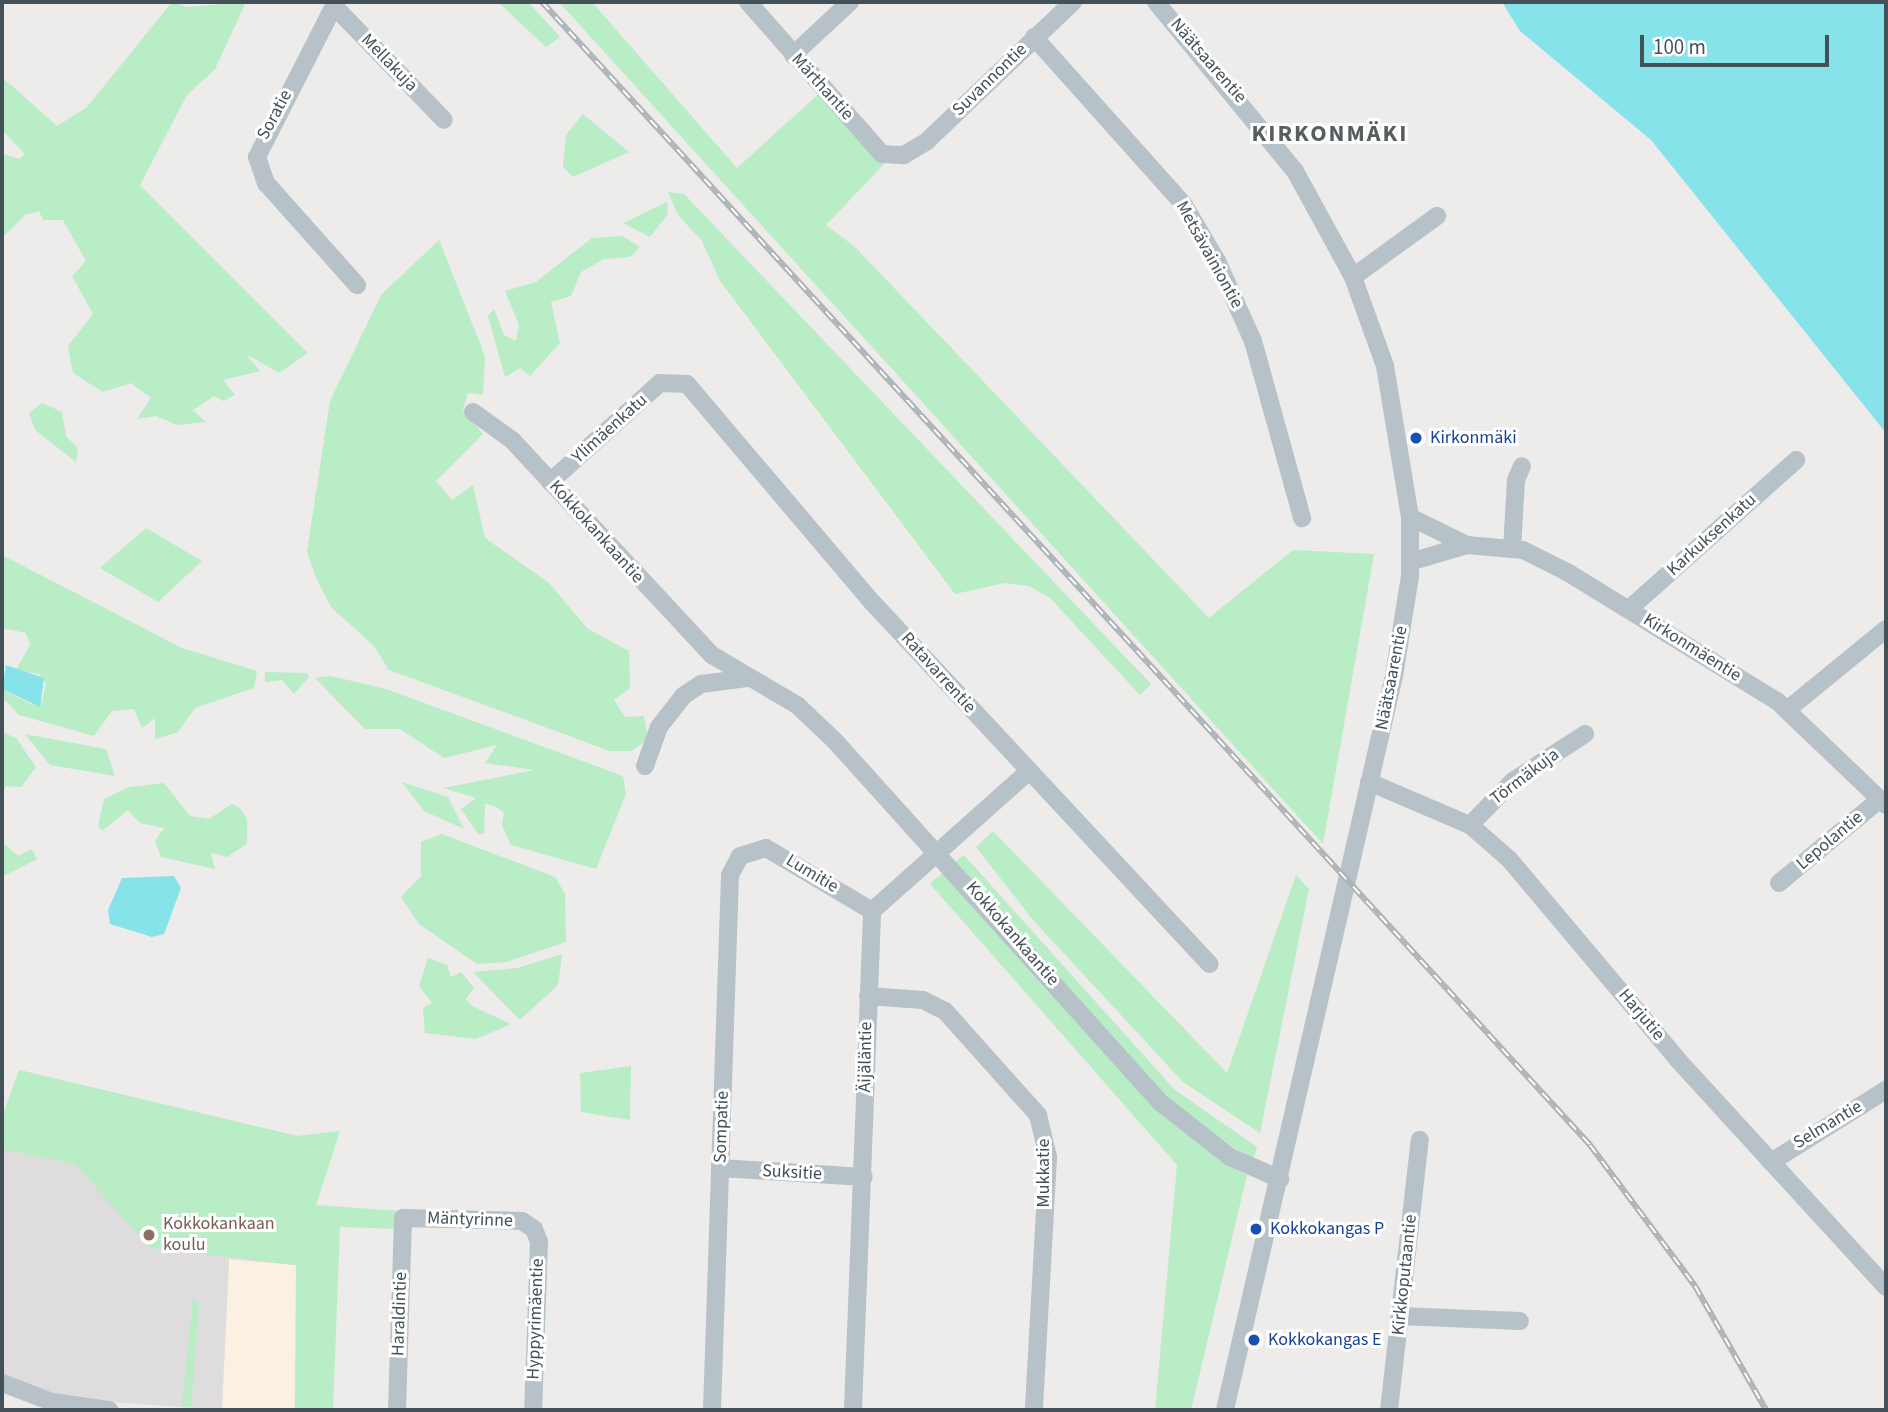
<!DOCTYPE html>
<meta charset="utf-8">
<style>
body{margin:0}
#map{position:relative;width:1888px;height:1412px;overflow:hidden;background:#eeebeb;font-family:"Source Sans 3",sans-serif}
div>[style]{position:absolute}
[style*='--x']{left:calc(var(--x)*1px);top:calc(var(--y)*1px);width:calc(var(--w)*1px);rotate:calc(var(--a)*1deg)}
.commercial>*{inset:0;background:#fbf0e2}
.education>*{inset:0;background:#dfdcdd}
.green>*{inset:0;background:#b8edc5}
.water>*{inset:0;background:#86e3e9}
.minor>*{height:18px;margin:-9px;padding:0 9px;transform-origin:9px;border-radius:9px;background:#b6c2c8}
.rail>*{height:6px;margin-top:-3px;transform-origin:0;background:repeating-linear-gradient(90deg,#fff 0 10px,#adb2b6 0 20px);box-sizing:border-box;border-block:2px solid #adb2b6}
.dots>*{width:19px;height:19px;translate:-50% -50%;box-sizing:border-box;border:4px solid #fff;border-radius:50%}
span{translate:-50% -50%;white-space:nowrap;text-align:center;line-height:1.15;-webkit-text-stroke:6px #fff;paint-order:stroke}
.street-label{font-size:18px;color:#445158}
.transit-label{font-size:18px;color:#164399}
.left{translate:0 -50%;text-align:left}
.education-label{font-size:18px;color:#785e54}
.district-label{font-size:24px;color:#585d60;font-weight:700;letter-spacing:2px}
.frame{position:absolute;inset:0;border:4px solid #445158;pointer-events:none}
.scale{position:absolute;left:1640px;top:35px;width:189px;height:32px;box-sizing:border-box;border:4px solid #445158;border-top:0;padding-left:9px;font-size:21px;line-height:24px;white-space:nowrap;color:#445158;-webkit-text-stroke:5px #fff;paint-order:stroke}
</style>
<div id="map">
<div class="commercial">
<div style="clip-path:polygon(229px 1259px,296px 1265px,294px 1410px,222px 1410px)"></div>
</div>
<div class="education">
<div style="clip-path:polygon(19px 1070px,297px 1136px,296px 1265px,229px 1259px,222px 1410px,53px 1398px,2px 1378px,2px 1118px)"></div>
</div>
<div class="green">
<div style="clip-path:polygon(172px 2px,188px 7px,246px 2px,215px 69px,187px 95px,140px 185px,308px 353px,279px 373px,246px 354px,260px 371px,223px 380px,235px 395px,223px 401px,214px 396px,193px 410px,206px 422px,177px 425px,156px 416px,137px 419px,151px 398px,131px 383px,103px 392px,73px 373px,68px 346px,93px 314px,72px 276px,86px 261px,63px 220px,43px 220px,39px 211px,25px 215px,2px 238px,2px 154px,20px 159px,25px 154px,2px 130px,2px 77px,57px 126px,87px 107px)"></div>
<div style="clip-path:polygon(498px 2px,528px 2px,560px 37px,546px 47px)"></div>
<div style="clip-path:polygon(559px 2px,592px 2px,737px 168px,822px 91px,885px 163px,826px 225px,855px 247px,1209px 618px,1293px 550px,1374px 554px,1323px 844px)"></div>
<div style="clip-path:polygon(583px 114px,629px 152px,573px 177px,563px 167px,566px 135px)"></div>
<div style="clip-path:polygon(668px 192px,684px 194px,1151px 684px,1140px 695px,1050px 598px,1029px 586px,1005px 583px,955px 594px,720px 281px,702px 241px,678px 215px)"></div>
<div style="clip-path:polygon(667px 202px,668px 214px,650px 237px,623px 223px)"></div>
<div style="clip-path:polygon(622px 236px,640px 247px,630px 257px,604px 259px,581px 272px,571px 296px,551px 302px,560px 343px,530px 376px,520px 368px,505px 377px,488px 316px,494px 309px,504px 335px,516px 341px,519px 325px,505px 291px,536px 282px,592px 238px)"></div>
<div style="clip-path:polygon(439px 240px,485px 356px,483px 395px,468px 393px,463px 410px,483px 434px,436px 481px,452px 500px,473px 485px,485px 538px,549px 583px,588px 629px,629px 651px,630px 688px,614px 700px,625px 717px,644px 716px,648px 740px,631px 751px,610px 751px,389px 670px,374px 646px,331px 607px,316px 578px,307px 551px,330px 401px,381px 295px)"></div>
<div style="clip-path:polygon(42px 403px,62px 412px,66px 436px,78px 448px,76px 462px,35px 430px,29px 413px)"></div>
<div style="clip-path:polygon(146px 528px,202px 561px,158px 602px,100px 568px)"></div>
<div style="clip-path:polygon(2px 555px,182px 648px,257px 671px,254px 688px,195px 708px,178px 732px,155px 739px,155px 718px,142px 728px,134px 709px,112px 711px,94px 736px,19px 715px,2px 697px,3px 690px,33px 705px,42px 701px,46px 683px,39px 674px,16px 670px,30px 645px,26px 633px,2px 628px)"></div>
<div style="clip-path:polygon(265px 672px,307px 673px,309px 677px,294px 694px,282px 680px,265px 682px)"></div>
<div style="clip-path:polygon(331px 676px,386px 689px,623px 776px,626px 794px,596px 869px,511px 845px,502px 825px,504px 812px,492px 805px,485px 804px,484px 834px,478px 834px,461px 809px,476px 798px,443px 788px,535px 770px,485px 763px,497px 745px,444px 758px,400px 729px,365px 729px,315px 678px)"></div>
<div style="clip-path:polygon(2px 732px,16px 738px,36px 767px,21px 787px,6px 786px,2px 793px)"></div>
<div style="clip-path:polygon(25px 734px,106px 749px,115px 776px,50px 765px)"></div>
<div style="clip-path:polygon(402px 782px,448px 797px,464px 829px,424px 811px)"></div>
<div style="clip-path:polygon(164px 783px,190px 816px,209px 819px,232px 804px,240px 808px,247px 819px,247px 844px,227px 857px,211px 853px,215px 869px,161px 857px,155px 841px,164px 828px,140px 823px,128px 810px,102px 831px,98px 826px,104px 799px,129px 787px)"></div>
<div style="clip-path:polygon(993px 831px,1227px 1073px,1296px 875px,1309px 889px,1260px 1133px,1183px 1082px,1033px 920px,976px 847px)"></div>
<div style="clip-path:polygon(442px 834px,555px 877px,565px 894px,566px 942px,506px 962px,477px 964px,419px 924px,401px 897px,421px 876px,421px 842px)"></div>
<div style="clip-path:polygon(2px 842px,18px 856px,32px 849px,37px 859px,2px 877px)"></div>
<div style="clip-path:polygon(964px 855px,1175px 1090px,1257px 1147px,1253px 1161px,1165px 1098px,954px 863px)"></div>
<div style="clip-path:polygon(945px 871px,1227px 1165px,1247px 1175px,1191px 1410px,1155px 1410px,1177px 1165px,930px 884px)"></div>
<div style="clip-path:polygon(562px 954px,558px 985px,520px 1020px,473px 972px,517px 968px)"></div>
<div style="clip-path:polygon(428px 958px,447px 965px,451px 977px,461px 972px,474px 988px,466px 999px,472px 1006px,511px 1024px,476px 1039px,425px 1033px,423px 1008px,432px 1003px,419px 986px)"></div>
<div style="clip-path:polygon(631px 1066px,630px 1120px,581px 1112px,580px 1073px)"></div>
<div style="clip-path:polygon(19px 1070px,297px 1136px,340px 1131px,316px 1205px,400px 1211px,400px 1229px,340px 1227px,333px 1410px,295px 1410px,296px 1265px,150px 1248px,75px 1164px,2px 1149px,2px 1118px)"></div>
<div style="clip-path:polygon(193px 1297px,199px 1304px,191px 1407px,182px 1406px)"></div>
</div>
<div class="water">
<div style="clip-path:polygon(1502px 2px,1886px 2px,1886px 433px,1651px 140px,1520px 31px)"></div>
<div style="clip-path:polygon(6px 665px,44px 678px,40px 707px,2px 689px)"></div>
<div style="clip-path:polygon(174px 876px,181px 888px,164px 934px,152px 937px,110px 924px,108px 910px,122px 878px)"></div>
</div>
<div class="minor">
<div style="--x:336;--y:2;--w:174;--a:117"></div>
<div style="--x:257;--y:157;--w:28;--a:71"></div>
<div style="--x:266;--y:183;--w:137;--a:48.3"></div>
<div style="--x:748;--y:2;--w:203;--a:48.6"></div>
<div style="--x:882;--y:154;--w:22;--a:3"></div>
<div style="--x:904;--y:155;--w:27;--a:-31"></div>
<div style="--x:927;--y:141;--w:202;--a:-43.6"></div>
<div style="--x:1156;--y:2;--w:219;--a:50.6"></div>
<div style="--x:1295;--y:171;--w:121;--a:61.3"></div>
<div style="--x:1353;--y:277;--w:95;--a:70.2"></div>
<div style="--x:1385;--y:366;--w:153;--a:80.6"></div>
<div style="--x:1410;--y:517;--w:59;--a:90"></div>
<div style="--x:1410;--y:576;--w:101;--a:99.1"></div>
<div style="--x:1394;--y:676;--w:753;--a:102.97"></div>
<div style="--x:334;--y:6;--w:158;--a:46"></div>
<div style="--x:1034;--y:37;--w:225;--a:48.2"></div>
<div style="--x:1184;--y:205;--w:65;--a:59.5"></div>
<div style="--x:1217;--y:261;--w:88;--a:65.8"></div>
<div style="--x:1253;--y:341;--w:184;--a:74.5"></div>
<div style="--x:793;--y:55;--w:78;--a:-42.9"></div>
<div style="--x:1353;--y:277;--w:104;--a:-36"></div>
<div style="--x:473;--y:412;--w:48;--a:35.7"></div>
<div style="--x:512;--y:440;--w:294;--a:47.1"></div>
<div style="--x:712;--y:655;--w:99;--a:30.5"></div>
<div style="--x:797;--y:705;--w:52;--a:43.5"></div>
<div style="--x:835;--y:741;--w:487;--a:48"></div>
<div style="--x:1161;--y:1103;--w:88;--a:38"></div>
<div style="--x:1230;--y:1157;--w:55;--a:23.7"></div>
<div style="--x:550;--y:482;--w:148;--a:-42"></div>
<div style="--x:660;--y:383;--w:27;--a:2"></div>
<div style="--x:687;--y:384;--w:286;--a:49.7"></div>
<div style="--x:872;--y:602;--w:495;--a:47"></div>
<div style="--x:1410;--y:517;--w:64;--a:26.2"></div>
<div style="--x:1512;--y:549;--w:69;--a:-86.7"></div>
<div style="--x:1516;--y:480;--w:15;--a:-67"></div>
<div style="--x:1410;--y:562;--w:59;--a:-16.6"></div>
<div style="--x:1467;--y:545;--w:56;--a:5.1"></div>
<div style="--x:1523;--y:550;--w:49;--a:26.6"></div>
<div style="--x:1567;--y:572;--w:246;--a:31.6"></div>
<div style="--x:1777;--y:701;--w:151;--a:43.7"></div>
<div style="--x:1629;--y:609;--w:224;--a:-41.7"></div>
<div style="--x:1787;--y:710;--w:128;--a:-39.3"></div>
<div style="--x:645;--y:766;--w:41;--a:-70.3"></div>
<div style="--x:659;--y:727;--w:39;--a:-52"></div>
<div style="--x:683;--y:696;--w:22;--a:-34"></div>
<div style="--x:701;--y:684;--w:46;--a:-7.4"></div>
<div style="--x:1369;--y:782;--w:110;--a:23.1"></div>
<div style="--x:1470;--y:825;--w:52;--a:41.1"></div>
<div style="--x:1509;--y:859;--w:263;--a:49.9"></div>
<div style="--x:1678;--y:1060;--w:308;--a:47.5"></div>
<div style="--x:1470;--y:825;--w:62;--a:-45.7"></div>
<div style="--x:1513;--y:781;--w:86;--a:-33.1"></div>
<div style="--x:1779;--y:883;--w:131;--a:-39.7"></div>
<div style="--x:868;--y:996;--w:55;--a:4.2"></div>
<div style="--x:923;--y:1000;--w:25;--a:27"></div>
<div style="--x:945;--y:1011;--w:140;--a:48.2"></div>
<div style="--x:1038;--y:1115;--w:43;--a:76.6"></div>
<div style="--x:1048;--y:1157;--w:253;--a:93.2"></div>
<div style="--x:1771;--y:1162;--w:136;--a:-32.1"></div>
<div style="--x:720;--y:1168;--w:144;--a:3.6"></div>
<div style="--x:1400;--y:1316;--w:120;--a:2.4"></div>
<div style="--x:2;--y:1383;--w:53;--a:20.8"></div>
<div style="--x:52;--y:1402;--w:58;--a:8"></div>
<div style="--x:397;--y:1410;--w:192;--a:-88.2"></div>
<div style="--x:403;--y:1218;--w:119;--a:1.4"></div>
<div style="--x:522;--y:1221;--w:14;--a:34"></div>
<div style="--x:534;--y:1229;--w:14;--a:69"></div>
<div style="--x:539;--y:1242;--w:168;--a:92"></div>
<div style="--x:712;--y:1410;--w:535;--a:-88.07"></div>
<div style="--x:730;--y:875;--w:21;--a:-62"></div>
<div style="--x:740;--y:856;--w:27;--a:-17"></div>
<div style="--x:766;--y:848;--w:123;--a:30.7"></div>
<div style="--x:853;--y:1410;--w:499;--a:-87.8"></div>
<div style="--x:872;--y:911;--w:208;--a:-41.7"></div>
<div style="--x:1389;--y:1410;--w:272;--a:-83.5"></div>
</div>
<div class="rail">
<div style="--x:542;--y:2;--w:1551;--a:47.48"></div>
<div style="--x:1590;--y:1145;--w:176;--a:53.3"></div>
<div style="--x:1695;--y:1286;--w:143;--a:60.2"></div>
</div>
<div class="dots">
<div style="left:1416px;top:438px;background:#1a4fb4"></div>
<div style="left:1256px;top:1229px;background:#1a4fb4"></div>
<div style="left:149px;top:1235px;background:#8d6e63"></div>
<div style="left:1254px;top:1340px;background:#1a4fb4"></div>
</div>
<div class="street-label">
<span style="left:1208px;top:61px;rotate:49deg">Näätsaarentie</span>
<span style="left:389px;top:63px;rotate:46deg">Mellakuja</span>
<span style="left:990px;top:80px;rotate:-44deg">Suvannontie</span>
<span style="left:822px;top:87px;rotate:48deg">Märthantie</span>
<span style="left:275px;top:115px;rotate:-62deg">Soratie</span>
<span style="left:1209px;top:255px;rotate:61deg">Metsävainiontie</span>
<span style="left:610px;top:429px;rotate:-42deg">Ylimäenkatu</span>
<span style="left:596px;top:532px;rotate:48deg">Kokkokankaantie</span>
<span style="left:1712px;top:535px;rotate:-42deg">Karkuksenkatu</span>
<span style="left:1692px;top:648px;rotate:32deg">Kirkonmäentie</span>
<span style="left:938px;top:673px;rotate:48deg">Ratavarrentie</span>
<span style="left:1392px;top:678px;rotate:-79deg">Näätsaarentie</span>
<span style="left:1525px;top:777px;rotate:-37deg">Törmäkuja</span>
<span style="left:1830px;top:841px;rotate:-40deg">Lepolantie</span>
<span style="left:812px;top:874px;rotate:31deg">Lumitie</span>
<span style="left:1012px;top:934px;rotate:49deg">Kokkokankaantie</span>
<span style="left:1641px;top:1015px;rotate:50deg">Harjutie</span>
<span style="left:866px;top:1057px;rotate:-89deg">Äijäläntie</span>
<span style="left:1828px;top:1125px;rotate:-31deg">Selmantie</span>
<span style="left:722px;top:1127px;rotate:-88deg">Sompatie</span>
<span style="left:792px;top:1173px;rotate:3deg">Suksitie</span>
<span style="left:1044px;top:1173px;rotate:-90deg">Mukkatie</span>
<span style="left:470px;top:1220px;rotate:2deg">Mäntyrinne</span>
<span style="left:1405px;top:1275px;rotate:-84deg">Kirkkoputaantie</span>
<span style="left:400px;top:1314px;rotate:-88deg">Haraldintie</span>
<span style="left:536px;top:1319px;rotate:-88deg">Hyppyrimäentie</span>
</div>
<div class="transit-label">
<span class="left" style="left:1430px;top:438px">Kirkonmäki</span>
<span class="left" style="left:1270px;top:1229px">Kokkokangas P</span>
<span class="left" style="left:1268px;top:1340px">Kokkokangas E</span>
</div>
<div class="education-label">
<span class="left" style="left:163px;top:1235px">Kokkokankaan<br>koulu</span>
</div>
<div class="district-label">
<span style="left:1330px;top:134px">KIRKONMÄKI</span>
</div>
<div class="frame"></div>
<div class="scale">100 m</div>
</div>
